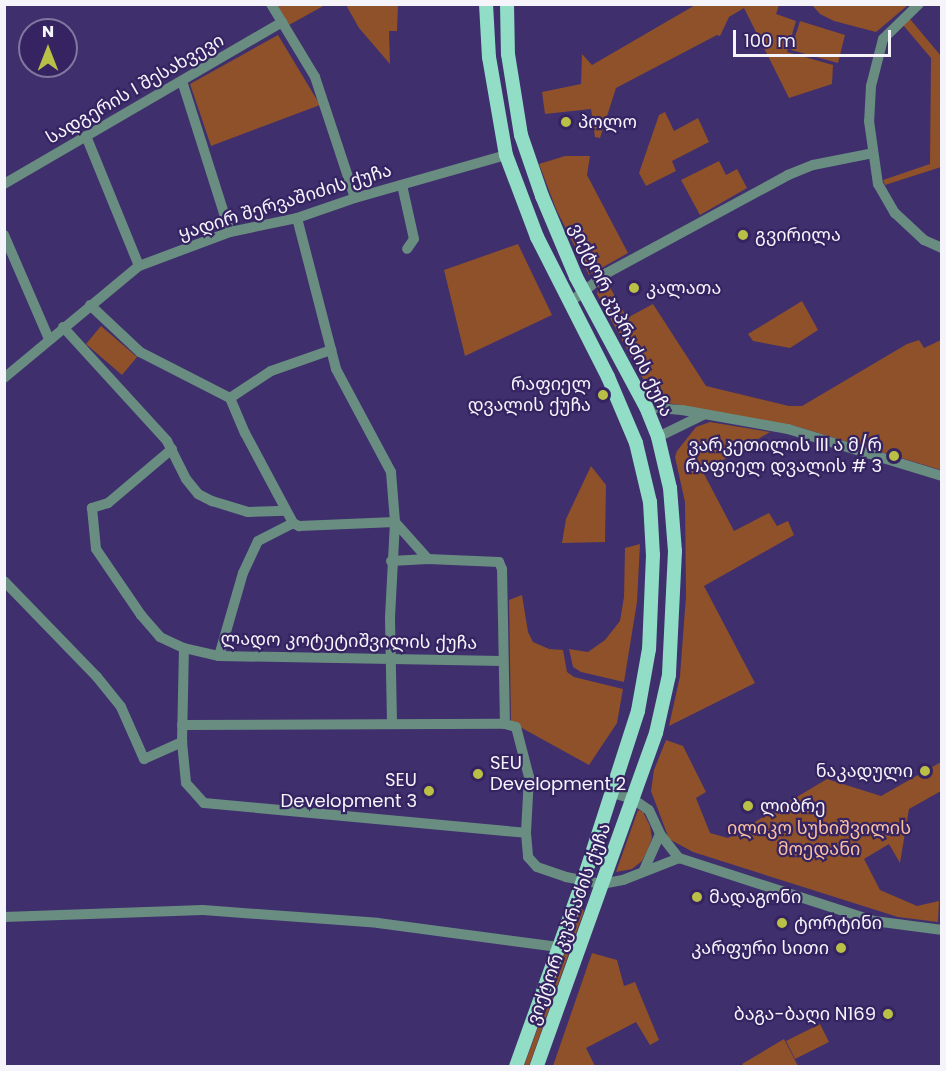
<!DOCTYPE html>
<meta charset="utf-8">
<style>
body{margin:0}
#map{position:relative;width:946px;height:1071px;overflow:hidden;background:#3f2f6d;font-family:Poppins,"Noto Sans Georgian",sans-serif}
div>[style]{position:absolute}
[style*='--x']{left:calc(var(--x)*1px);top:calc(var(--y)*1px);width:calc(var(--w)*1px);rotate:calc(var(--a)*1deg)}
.green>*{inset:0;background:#8e5129}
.minor>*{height:10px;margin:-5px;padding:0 5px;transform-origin:5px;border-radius:5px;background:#698d81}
.major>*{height:14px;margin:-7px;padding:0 7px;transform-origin:7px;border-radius:7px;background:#91ddc5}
.dots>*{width:16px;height:16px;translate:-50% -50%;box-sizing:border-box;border:3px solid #352461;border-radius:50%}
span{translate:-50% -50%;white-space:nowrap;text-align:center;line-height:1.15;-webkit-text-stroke:4.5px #352461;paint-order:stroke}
.street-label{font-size:18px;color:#f5f4fb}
.poi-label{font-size:18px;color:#f5f4fb}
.left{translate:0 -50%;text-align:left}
.right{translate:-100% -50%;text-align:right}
.park-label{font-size:18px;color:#f8c1a0}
.frame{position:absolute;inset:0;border:6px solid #f5f4fb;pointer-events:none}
.north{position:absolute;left:18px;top:18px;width:60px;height:60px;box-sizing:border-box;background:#352461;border:2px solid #82779f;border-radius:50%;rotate:0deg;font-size:16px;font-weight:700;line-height:24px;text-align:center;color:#f5f4fb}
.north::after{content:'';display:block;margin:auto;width:21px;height:27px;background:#bac046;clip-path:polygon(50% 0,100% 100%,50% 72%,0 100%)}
.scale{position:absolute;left:733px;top:30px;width:158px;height:27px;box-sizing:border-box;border:3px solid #f5f4fb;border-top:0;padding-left:8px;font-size:18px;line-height:21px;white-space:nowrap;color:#f5f4fb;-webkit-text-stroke:4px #352461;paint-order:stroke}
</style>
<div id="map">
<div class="green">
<div style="clip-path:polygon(697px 4px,779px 5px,776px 14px,796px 21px,787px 52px,833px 65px,832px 84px,789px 98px,744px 8px,729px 17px,720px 36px,717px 35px,616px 88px,600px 138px,595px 137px,591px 109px,545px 114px,542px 92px,581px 84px,582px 54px,592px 65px)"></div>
<div style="clip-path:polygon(277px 5px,325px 5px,289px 25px)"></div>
<div style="clip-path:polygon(346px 5px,398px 5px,397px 31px,389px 31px,390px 64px,359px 28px)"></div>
<div style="clip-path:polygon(812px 5px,908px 5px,876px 32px,834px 21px,820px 14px)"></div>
<div style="clip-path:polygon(910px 19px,941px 56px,941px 167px,885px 185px,883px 180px,930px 164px,931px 58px,903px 25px)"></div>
<div style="clip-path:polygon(800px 21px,845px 35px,838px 63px,791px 50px)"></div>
<div style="clip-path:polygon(278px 35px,320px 105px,211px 146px,190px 84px)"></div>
<div style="clip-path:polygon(665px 112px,674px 131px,698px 118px,709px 142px,672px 161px,676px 171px,646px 186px,639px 173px,659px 115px)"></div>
<div style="clip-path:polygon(565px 156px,590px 156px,587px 175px,628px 253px,589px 275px,556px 209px,539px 164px)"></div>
<div style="clip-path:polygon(719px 161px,726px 175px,737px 169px,747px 188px,700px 215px,681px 180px)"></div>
<div style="clip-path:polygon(518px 244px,552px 315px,465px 356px,444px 270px)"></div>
<div style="clip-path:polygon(607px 282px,627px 318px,653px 304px,706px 386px,789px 406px,802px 406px,907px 344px,919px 340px,924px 348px,941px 340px,941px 470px,795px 426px,668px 403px,653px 397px,597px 294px,598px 287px)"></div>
<div style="clip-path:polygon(802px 301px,818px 330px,790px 348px,753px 341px,748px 334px)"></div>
<div style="clip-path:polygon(101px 326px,137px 357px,122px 375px,86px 344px)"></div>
<div style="clip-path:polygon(710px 422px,770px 432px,703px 472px,734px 531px,769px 513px,777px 526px,788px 521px,794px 535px,704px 586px,755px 683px,669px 726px,680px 676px,686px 596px,685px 502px,675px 457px,677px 451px,696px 427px)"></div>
<div style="clip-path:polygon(591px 466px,606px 485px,605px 542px,562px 543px,566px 519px)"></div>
<div style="clip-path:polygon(640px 544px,637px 602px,624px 682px,581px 672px,573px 667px,569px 649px,588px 652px,605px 640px,620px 621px,624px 597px,625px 548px)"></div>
<div style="clip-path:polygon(522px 595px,528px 632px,533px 642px,549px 649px,563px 650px,567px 672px,574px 677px,623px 689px,617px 723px,589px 765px,511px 722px,509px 600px)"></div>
<div style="clip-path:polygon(666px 740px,683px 746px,706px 792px,696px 798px,710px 833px,728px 838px,827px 779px,881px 796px,941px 762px,941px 791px,909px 809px,900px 863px,889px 844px,864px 859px,880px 890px,917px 906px,939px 901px,938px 922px,898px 917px,693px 852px,669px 839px,651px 791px,654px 770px)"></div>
<div style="clip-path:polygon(638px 810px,643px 812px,650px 826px,652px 838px,648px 849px,642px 861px,632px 869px,616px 872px)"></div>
<div style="clip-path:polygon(581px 908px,584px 911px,529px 1066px,524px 1066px)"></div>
<div style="clip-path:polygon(592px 953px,617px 960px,624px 986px,635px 982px,659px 1040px,650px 1045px,636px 1022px,586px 1048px,595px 1066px,553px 1066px)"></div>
<div style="clip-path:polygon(820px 1024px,829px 1042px,795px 1059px,786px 1041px)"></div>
<div style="clip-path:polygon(784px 1039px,798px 1066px,744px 1066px,742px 1064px)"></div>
</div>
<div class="minor">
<div style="--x:271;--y:4;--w:85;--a:58.9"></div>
<div style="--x:315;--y:77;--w:127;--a:71.7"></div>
<div style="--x:919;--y:4;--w:50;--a:135.8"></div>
<div style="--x:883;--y:39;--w:49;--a:104.3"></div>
<div style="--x:871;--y:86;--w:35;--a:93"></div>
<div style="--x:869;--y:121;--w:64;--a:81.9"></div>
<div style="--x:878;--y:184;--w:34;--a:60"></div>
<div style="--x:895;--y:213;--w:40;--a:43"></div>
<div style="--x:924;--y:240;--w:20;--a:24"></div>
<div style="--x:182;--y:81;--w:158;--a:72.4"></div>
<div style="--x:86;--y:136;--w:140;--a:67.8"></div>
<div style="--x:4;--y:184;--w:322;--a:-30.2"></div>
<div style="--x:402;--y:185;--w:55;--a:77.5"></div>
<div style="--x:414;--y:239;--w:12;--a:125"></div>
<div style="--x:297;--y:218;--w:156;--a:75.5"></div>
<div style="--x:336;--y:369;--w:117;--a:61.9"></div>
<div style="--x:391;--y:472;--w:50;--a:85.4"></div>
<div style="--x:395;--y:522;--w:97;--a:93"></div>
<div style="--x:390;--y:619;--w:105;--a:88.9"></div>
<div style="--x:4;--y:235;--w:113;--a:66.6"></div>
<div style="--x:569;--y:303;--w:48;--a:-38.3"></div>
<div style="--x:607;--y:273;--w:206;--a:-28.4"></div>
<div style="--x:788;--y:175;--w:27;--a:-22"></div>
<div style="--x:813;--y:165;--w:61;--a:-11.3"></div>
<div style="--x:90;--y:305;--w:69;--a:43.2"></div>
<div style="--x:140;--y:352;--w:101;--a:27.1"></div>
<div style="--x:230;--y:398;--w:38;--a:67"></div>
<div style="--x:245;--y:433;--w:102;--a:61.9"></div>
<div style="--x:293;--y:523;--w:7;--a:27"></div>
<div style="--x:299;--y:526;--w:96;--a:-2.4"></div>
<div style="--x:63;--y:327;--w:154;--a:47.6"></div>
<div style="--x:167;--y:441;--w:42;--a:63.4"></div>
<div style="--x:186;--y:479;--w:19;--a:51"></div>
<div style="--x:198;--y:494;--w:16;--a:27"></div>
<div style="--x:212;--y:501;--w:38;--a:17"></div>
<div style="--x:248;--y:512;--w:38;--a:-2"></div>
<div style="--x:4;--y:378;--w:175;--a:-39.7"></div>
<div style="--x:139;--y:266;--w:97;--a:-20.5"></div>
<div style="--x:230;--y:232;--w:68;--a:-11.8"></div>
<div style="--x:297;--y:218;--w:61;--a:-19"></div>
<div style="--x:355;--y:198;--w:157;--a:-15.9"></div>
<div style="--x:230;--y:398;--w:49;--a:-33.4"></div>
<div style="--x:271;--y:371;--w:64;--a:-19.3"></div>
<div style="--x:646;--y:407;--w:36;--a:5"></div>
<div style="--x:682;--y:410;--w:108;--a:10.2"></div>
<div style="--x:788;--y:429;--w:161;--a:17"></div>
<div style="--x:658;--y:437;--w:50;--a:-26.1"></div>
<div style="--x:172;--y:449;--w:84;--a:139.8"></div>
<div style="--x:108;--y:503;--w:17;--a:163"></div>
<div style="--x:92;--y:508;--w:41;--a:84.4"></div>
<div style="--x:96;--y:549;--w:80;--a:55.7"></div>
<div style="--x:141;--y:615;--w:29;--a:49"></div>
<div style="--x:160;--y:637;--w:26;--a:25"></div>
<div style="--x:184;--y:648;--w:36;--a:13"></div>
<div style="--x:219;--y:656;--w:283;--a:1"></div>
<div style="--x:395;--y:522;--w:50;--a:48.3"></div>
<div style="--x:391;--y:561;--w:37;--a:-3"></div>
<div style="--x:428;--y:559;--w:71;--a:2.4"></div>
<div style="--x:499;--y:562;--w:8;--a:67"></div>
<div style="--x:502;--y:569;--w:155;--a:88.9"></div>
<div style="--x:4;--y:581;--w:134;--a:45.9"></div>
<div style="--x:97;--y:677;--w:38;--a:51"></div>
<div style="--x:121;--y:707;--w:57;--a:66.1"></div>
<div style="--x:144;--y:759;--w:42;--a:-24.1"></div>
<div style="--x:182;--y:742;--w:41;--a:84.4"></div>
<div style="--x:186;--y:783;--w:27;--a:48"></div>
<div style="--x:204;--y:803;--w:323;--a:5.3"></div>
<div style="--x:219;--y:656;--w:86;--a:-73.9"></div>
<div style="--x:243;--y:573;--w:35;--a:-65"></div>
<div style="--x:258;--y:541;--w:39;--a:-27"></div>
<div style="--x:182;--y:725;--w:323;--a:-0.2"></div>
<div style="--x:505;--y:724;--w:11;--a:15"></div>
<div style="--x:516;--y:727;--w:52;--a:75.4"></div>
<div style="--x:529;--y:777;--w:56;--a:93.1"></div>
<div style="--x:526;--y:833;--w:24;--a:85"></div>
<div style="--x:528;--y:857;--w:13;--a:48"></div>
<div style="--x:537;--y:867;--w:31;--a:19"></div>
<div style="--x:566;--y:877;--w:37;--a:11"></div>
<div style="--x:602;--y:884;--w:21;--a:-11"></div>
<div style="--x:623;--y:880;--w:60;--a:-21.4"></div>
<div style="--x:679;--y:858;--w:205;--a:17.9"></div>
<div style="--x:874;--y:921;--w:69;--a:7.5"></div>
<div style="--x:182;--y:742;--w:94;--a:-88.8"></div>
<div style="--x:613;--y:793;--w:21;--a:17"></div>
<div style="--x:633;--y:799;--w:19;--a:35"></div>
<div style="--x:649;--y:810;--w:26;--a:65"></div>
<div style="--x:660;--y:834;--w:31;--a:52"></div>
<div style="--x:644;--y:870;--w:39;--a:-66"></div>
<div style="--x:4;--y:917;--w:199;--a:-2"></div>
<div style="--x:203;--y:910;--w:175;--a:4.2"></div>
<div style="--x:378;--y:923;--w:182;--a:7.6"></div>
</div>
<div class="major">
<div style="--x:486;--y:4;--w:53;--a:86.8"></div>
<div style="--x:489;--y:57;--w:99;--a:80.2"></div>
<div style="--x:506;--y:155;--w:88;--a:69.3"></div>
<div style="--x:537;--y:237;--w:157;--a:63.1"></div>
<div style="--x:608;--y:377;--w:72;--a:67"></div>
<div style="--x:636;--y:443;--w:61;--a:76.7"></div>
<div style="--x:650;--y:502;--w:53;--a:86.8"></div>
<div style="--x:653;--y:555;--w:94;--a:92.4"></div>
<div style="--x:649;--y:649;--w:63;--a:100.1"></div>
<div style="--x:638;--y:711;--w:169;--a:107.9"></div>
<div style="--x:586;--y:872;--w:206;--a:109.8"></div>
<div style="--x:507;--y:4;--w:50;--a:88.9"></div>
<div style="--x:508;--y:54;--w:82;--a:80.9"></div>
<div style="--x:521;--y:135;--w:65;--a:71"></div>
<div style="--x:542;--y:196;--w:88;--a:67.2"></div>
<div style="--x:576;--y:277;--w:148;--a:61.7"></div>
<div style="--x:646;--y:407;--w:32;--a:68"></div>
<div style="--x:658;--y:437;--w:52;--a:76.8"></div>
<div style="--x:670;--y:488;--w:63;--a:85.5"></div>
<div style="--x:675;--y:551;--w:124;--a:92.8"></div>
<div style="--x:669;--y:675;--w:59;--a:102.6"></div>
<div style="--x:656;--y:733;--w:354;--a:109.7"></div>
</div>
<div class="dots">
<div style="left:566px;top:122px;background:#bac046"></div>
<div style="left:743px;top:235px;background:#bac046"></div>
<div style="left:634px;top:288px;background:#bac046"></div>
<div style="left:603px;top:395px;background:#bac046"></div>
<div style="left:894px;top:456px;background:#bac046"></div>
<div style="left:925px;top:771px;background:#bac046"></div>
<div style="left:478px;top:774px;background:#bac046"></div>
<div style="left:429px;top:791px;background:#bac046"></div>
<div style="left:748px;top:806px;background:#bac046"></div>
<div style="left:697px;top:897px;background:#bac046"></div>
<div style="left:782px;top:923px;background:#bac046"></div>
<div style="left:841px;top:948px;background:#bac046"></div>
<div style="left:888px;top:1014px;background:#bac046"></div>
</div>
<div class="street-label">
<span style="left:135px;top:89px;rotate:-30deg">სადგერის I შესახვევი</span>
<span style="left:285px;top:202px;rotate:-17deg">ყადირ შერვაშიძის ქუჩა</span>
<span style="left:621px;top:320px;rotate:64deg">ვიქტორ კუპრაძის ქუჩა</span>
<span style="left:349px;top:641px;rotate:1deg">ლადო კოტეტიშვილის ქუჩა</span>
<span style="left:569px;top:924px;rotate:-70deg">ვიქტორ კუპრაძის ქუჩა</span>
</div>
<div class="poi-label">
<span class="left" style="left:578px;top:122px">პოლო</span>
<span class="left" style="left:755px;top:235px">გვირილა</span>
<span class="left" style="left:646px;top:288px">კალათა</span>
<span class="right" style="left:591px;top:395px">რაფიელ<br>დვალის ქუჩა</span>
<span class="right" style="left:882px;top:456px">ვარკეთილის III ა მ/რ<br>რაფიელ დვალის # 3</span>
<span class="left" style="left:490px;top:774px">SEU<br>Development 2</span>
<span class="right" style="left:913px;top:771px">ნაკადული</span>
<span class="right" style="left:417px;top:791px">SEU<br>Development 3</span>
<span class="left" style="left:760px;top:806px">ლიბრე</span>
<span class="left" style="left:709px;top:897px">მადაგონი</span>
<span class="left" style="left:794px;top:923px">ტორტინი</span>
<span class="right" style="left:829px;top:948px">კარფური სითი</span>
<span class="right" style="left:876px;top:1014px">ბაგა-ბაღი N169</span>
</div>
<div class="park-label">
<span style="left:819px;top:839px">ილიკო სუხიშვილის<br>მოედანი</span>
</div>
<div class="frame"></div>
<div class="north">N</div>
<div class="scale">100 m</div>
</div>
